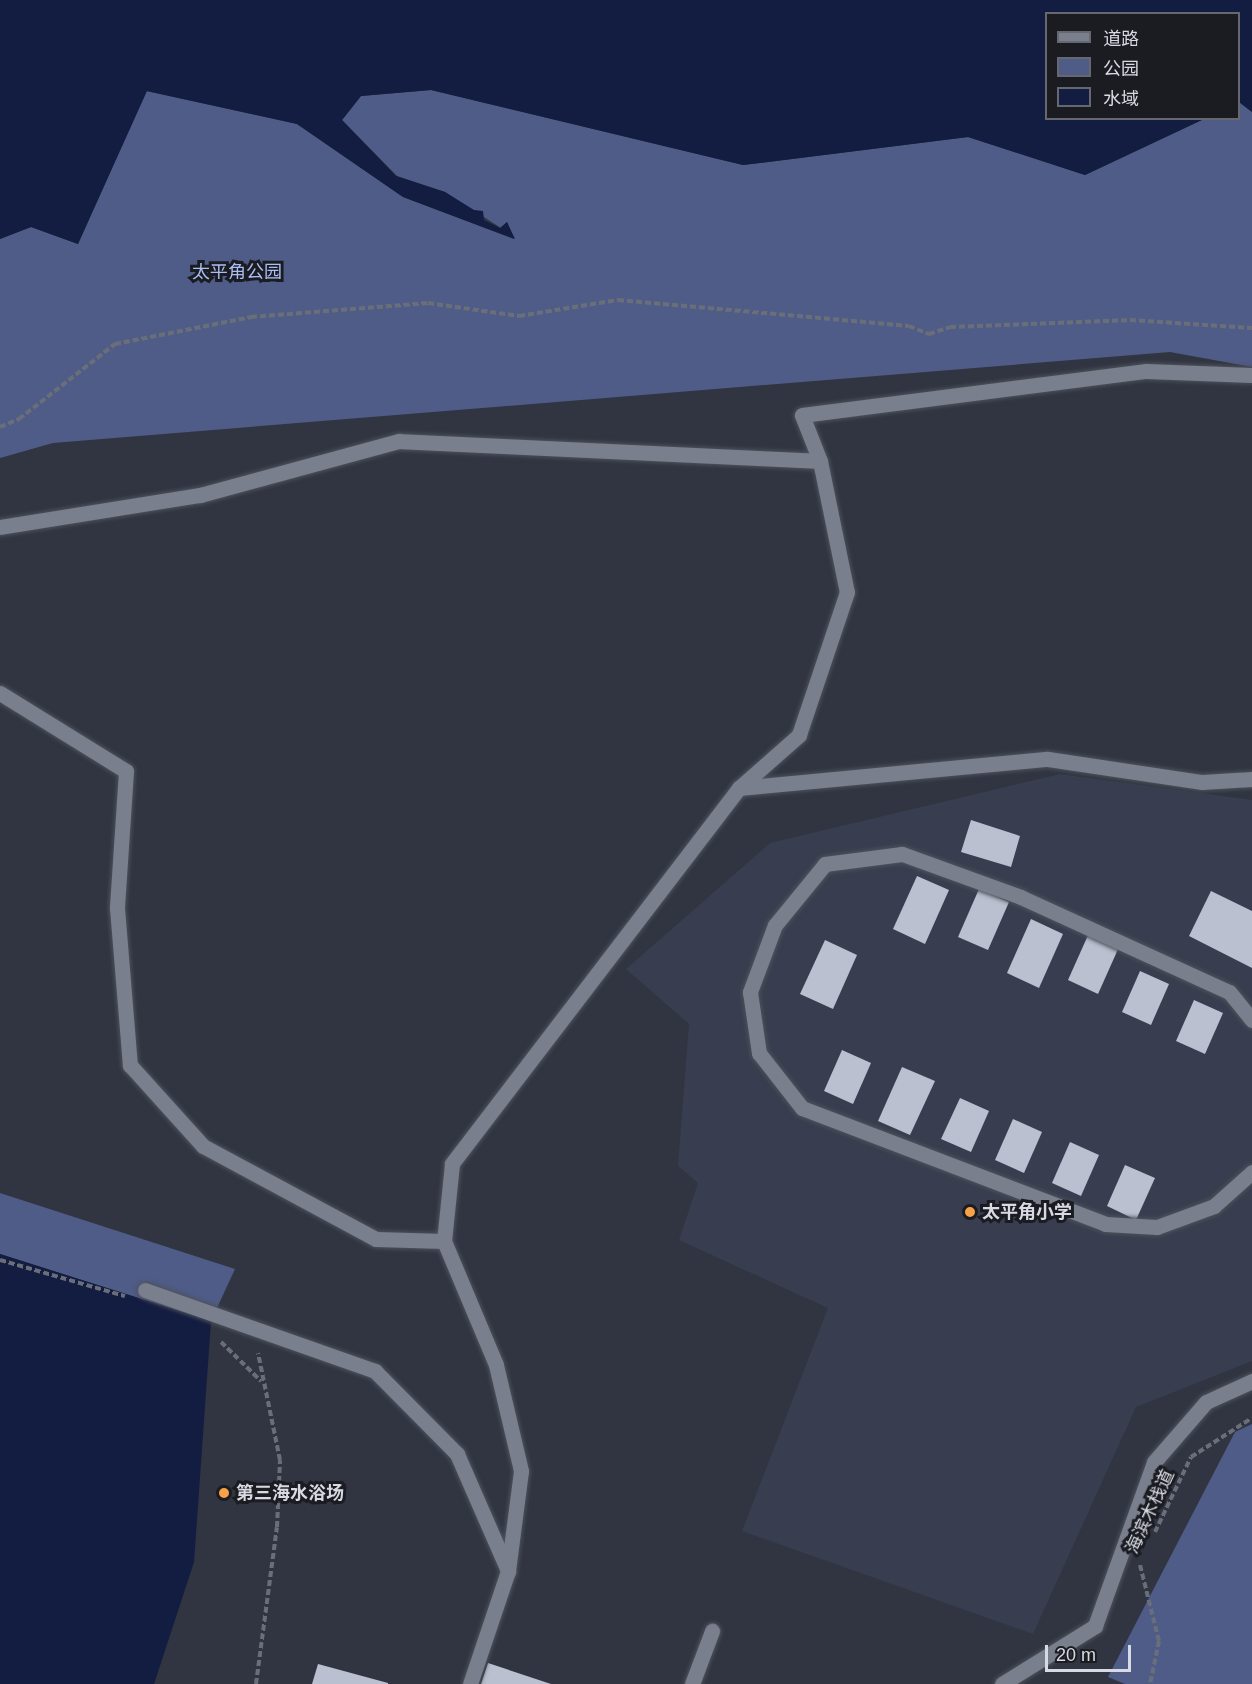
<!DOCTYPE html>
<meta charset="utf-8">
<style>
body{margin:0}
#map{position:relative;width:1252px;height:1684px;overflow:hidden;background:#303541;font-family:Helvetica,"Noto Sans SC",sans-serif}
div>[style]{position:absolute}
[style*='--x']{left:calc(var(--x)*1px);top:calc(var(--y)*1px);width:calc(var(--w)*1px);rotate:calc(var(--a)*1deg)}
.built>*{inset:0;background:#383e4f}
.green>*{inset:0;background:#4f5c87}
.water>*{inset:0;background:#131c41}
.building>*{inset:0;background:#bac0cf}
.path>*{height:4px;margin-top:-2px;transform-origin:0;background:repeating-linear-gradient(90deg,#6a6e79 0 6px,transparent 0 9px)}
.roads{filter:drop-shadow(0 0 2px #4d515b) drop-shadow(0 0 2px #4d515b)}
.service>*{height:15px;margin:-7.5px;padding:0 7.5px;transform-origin:7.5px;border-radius:7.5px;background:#7a7f8d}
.minor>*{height:15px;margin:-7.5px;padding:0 7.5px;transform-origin:7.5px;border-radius:7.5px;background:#7a7f8d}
.dots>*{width:16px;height:16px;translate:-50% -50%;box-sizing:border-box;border:3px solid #1a1c22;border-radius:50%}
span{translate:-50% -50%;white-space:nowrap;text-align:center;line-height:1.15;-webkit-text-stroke:6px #1a1c22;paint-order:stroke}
.park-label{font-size:18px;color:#abbdf4}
.poi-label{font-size:18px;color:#d7dae2;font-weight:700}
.left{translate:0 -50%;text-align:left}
.street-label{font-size:18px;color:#d7dae2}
.legend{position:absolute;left:1045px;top:12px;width:195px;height:108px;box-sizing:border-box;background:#1a1c22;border:2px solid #66686f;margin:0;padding:8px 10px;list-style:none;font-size:18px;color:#d7dae2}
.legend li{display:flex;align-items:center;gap:12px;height:30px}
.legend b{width:30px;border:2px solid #66686f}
.scale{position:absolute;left:1045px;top:1645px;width:86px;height:27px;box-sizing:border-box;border:3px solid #d7dae2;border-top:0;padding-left:8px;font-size:18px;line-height:21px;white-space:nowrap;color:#d7dae2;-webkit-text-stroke:4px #1a1c22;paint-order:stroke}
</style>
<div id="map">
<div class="built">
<div style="clip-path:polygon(1060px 774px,1252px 800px,1252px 1361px,1136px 1407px,1033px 1634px,742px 1531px,828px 1308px,679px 1240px,698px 1183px,678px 1166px,689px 1024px,626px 969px,770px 843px)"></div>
</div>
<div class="green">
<div style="clip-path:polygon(431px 90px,743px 165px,968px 137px,1085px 175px,1204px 119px,1238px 118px,1239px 102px,1252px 112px,1252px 367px,1170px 352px,53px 443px,0 458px,0 239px,31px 227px,78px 244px,146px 91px,297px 124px,403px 197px,514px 239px,507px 222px,501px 228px,445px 192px,397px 176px,342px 120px,361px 96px)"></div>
<div style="clip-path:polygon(0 1193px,235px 1269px,211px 1321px,0 1254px)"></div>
<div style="clip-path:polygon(1252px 1424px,1252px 1684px,1125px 1684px,1108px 1677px,1235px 1432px)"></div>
</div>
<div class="water">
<div style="clip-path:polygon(0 0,1252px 0,1252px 112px,1239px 102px,1238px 14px,1046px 14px,1046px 118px,1204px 119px,1085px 175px,968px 137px,743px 165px,431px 90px,361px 96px,342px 120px,396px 176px,445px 192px,474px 210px,483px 211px,484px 220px,500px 228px,507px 222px,515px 239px,403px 197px,297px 124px,147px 91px,78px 244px,31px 227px,0 239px)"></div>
<div style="clip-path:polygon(0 1254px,211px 1321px,194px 1562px,154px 1684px,0 1684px)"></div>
</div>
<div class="building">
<div style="clip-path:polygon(971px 820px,1020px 836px,1011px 867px,961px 852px)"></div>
<div style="clip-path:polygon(917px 876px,949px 890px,925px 944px,893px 929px)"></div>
<div style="clip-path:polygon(979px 889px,1009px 902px,988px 950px,958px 937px)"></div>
<div style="clip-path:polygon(1211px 891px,1252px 911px,1252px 968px,1189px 936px)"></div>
<div style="clip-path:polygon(1031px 919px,1063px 934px,1039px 988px,1007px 973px)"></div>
<div style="clip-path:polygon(1089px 933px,1119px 947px,1098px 994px,1068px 980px)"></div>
<div style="clip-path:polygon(825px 940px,857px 955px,833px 1009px,800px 994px)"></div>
<div style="clip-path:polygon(1140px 971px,1169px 984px,1151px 1025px,1122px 1012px)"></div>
<div style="clip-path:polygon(1194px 1000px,1223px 1013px,1205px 1054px,1176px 1041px)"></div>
<div style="clip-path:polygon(842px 1050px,871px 1063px,853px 1104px,824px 1091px)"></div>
<div style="clip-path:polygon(902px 1067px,935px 1081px,910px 1135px,878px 1121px)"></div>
<div style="clip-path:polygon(960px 1098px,989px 1111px,971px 1152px,941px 1139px)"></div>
<div style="clip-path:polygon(1013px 1119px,1042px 1132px,1024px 1173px,995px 1160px)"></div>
<div style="clip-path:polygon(1070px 1142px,1099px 1155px,1081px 1196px,1052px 1183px)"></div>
<div style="clip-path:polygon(1125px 1165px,1155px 1178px,1136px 1220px,1107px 1206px)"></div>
<div style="clip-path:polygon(488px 1663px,551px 1684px,481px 1684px)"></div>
<div style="clip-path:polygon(318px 1664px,388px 1683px,388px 1684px,312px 1684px)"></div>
</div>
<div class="path">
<div style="--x:0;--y:427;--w:21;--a:-23"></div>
<div style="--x:19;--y:419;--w:122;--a:-38"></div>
<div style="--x:115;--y:344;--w:139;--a:-11.2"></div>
<div style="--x:251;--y:317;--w:178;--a:-4.5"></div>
<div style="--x:428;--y:303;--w:92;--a:8.1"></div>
<div style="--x:519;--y:316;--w:100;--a:-9.2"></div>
<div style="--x:618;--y:300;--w:292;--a:5.1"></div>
<div style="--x:909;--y:326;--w:22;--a:22"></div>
<div style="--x:929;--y:334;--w:22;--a:-18"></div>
<div style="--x:950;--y:327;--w:180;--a:-2.2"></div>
<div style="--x:1130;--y:320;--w:122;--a:3.8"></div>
<div style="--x:0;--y:1260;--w:130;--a:16.1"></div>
<div style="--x:221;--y:1342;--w:56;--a:44.3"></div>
<div style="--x:1155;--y:1532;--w:83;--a:-64.4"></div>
<div style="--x:1191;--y:1457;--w:72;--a:-32.6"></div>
<div style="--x:1140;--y:1565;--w:78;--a:76"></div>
<div style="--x:1159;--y:1641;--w:44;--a:101.8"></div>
<div style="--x:256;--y:1684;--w:158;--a:-82.4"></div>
<div style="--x:277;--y:1527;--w:67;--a:-87.4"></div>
<div style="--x:280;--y:1460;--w:109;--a:-101.6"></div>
</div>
<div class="roads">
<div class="service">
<div style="--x:1252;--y:1020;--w:36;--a:-129"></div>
<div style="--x:1229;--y:992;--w:229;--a:-155.5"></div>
<div style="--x:1021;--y:897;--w:127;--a:-160.1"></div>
<div style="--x:902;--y:854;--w:78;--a:172.6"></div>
<div style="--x:825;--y:864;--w:79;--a:129.3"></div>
<div style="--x:775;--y:925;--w:72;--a:110.5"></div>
<div style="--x:750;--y:992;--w:62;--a:81.6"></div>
<div style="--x:759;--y:1053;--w:70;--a:52"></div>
<div style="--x:802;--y:1108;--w:324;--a:20.9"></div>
<div style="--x:1105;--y:1224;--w:52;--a:3.3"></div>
<div style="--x:1157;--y:1227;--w:61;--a:-20.2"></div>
<div style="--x:1214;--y:1206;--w:51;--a:-41.8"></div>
<div style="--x:145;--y:1290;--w:244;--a:19.4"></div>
<div style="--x:375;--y:1371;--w:117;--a:45.3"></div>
<div style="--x:457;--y:1454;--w:128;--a:66.4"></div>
<div style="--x:692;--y:1684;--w:57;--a:-69.3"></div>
</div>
<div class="minor">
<div style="--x:820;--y:461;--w:49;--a:-111.4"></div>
<div style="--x:802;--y:415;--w:347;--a:-7.3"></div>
<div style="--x:1146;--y:371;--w:106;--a:2.2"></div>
<div style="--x:0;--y:527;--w:203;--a:-9.1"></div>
<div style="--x:200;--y:495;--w:206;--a:-15.2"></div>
<div style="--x:399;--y:441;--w:421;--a:2.7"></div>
<div style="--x:820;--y:461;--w:134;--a:78.4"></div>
<div style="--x:847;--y:592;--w:151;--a:108.6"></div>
<div style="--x:799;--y:735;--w:80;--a:138.5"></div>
<div style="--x:739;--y:788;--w:473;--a:127.4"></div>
<div style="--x:452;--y:1164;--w:77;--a:95.9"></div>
<div style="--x:444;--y:1241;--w:134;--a:67.2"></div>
<div style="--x:496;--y:1365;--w:109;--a:76.7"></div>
<div style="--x:521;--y:1471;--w:101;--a:97.4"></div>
<div style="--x:508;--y:1571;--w:119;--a:108.6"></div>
<div style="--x:0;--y:693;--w:148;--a:31.8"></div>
<div style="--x:126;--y:771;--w:137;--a:93.8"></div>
<div style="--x:117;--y:908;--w:158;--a:85.3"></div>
<div style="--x:130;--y:1065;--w:109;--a:48"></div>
<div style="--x:203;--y:1146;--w:196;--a:28.3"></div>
<div style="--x:376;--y:1239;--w:68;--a:1.7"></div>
<div style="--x:739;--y:788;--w:310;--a:-5.4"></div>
<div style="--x:1048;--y:759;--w:156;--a:8.5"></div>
<div style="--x:1202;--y:782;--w:50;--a:-3.4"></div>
<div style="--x:1002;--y:1684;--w:110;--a:-31.9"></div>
<div style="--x:1095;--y:1626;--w:174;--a:-70.2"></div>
<div style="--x:1154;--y:1462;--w:79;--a:-49.1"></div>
<div style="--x:1206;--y:1402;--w:51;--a:-24.5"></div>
</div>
</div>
<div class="dots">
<div style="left:970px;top:1212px;background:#f7a248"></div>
<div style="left:224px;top:1493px;background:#f7a248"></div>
</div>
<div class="park-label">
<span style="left:237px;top:272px">太平角公园</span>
</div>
<div class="poi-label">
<span class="left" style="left:982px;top:1212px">太平角小学</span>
<span class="left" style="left:236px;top:1493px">第三海水浴场</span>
</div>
<div class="street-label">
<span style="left:1150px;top:1512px;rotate:-65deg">海滨木栈道</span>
</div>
<ul class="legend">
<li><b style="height:8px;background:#7a7f8d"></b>道路</li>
<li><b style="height:16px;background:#4f5c87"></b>公园</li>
<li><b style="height:16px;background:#131c41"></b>水域</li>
</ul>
<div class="scale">20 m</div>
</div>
